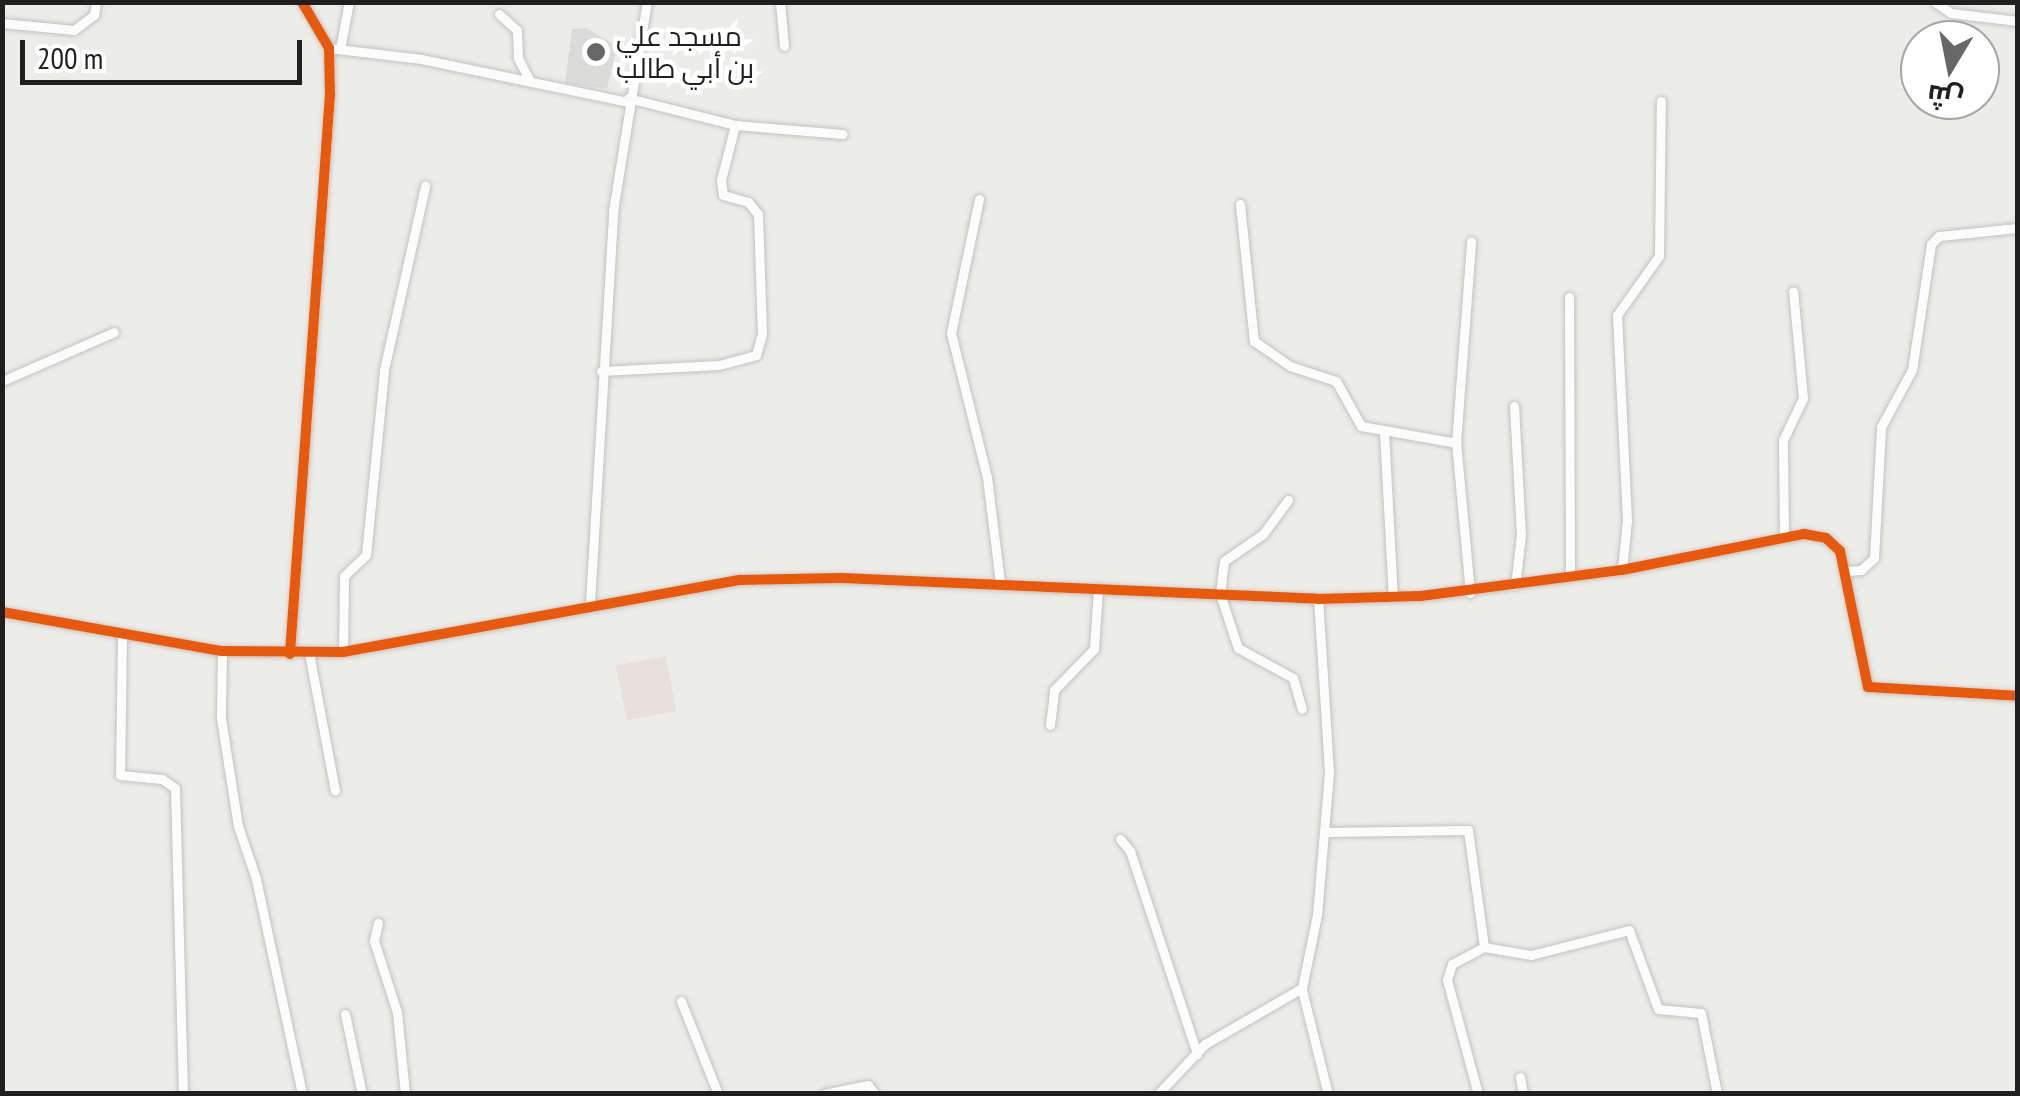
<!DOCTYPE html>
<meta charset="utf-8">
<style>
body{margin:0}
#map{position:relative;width:2020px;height:1096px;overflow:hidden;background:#ecece8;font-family:"PT Sans Narrow",Cairo,sans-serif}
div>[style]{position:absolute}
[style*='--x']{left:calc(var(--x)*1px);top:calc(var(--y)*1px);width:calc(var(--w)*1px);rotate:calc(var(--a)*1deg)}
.commercial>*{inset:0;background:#e9dfdb}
.religious>*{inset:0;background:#dbdbd9}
.roads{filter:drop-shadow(0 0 2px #c2c2c0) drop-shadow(0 0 2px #c2c2c0)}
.minor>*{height:9px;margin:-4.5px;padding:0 4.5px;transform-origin:4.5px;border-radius:4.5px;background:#fcfcfc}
.cycleway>*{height:10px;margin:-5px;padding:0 5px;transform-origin:5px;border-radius:5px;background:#e8590c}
.dots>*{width:28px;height:28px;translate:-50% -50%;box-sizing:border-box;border:5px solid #fff;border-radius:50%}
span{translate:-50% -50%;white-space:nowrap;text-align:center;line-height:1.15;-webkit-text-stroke:9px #fff;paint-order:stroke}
.poi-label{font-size:28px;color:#1f1f1f}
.left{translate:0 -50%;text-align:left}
.frame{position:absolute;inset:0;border:5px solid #1f1f1f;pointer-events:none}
.north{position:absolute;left:1900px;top:20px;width:100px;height:100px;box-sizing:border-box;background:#fff;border:2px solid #a5a5a5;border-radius:50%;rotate:190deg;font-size:28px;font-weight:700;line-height:40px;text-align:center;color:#1f1f1f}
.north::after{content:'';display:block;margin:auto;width:35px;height:45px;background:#676765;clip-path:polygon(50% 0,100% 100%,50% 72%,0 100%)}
.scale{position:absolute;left:20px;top:40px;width:282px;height:45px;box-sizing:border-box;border:5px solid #1f1f1f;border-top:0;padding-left:12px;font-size:30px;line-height:35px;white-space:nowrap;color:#1f1f1f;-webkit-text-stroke:8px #fff;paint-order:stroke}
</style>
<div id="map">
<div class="commercial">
<div style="clip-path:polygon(666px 656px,676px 711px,627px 720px,616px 666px)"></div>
</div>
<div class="religious">
<div style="clip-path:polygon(586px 28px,617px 46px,607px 89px,565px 83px,572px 29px)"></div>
</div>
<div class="roads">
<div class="minor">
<div style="--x:780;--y:2;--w:44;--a:84.8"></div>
<div style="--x:1935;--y:2;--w:19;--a:35"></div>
<div style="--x:1951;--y:13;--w:67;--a:6.8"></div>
<div style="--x:499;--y:14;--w:24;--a:42"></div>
<div style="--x:517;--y:30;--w:28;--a:88"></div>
<div style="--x:518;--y:58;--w:27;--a:63"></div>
<div style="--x:2;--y:23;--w:72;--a:5.6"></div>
<div style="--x:74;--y:30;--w:25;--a:-37"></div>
<div style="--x:94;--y:15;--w:13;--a:-81"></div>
<div style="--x:329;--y:48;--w:93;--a:6.8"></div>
<div style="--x:421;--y:59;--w:211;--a:11.7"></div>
<div style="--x:340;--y:49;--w:48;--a:-79.2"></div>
<div style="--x:628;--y:98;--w:110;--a:14.2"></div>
<div style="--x:735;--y:125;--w:108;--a:4.8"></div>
<div style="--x:979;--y:199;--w:137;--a:101.8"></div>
<div style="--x:951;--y:333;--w:148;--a:76"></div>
<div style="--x:987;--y:477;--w:107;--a:83"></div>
<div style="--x:1240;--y:204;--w:138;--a:84.2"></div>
<div style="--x:1254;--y:341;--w:44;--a:34.8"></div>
<div style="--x:1290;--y:366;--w:48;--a:18.1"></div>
<div style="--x:1336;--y:381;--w:51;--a:60.9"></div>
<div style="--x:1361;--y:426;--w:97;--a:10.1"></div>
<div style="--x:1569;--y:297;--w:278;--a:89.8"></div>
<div style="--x:601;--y:371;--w:118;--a:-2.9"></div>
<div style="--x:719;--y:365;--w:38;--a:-15"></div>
<div style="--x:756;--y:355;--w:22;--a:-74"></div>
<div style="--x:762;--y:334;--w:120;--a:-91.9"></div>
<div style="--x:758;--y:214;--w:16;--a:-130"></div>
<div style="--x:748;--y:202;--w:26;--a:-164"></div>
<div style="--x:723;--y:195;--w:15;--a:-98"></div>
<div style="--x:721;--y:180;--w:57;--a:-75.7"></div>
<div style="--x:2;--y:381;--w:122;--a:-23.6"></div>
<div style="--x:1514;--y:406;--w:129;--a:86.9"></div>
<div style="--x:1521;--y:535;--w:50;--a:96.8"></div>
<div style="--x:1384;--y:432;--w:165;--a:86.9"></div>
<div style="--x:1288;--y:500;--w:42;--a:126.3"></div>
<div style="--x:1263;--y:534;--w:47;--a:145.3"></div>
<div style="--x:1224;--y:561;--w:33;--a:97"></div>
<div style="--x:1220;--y:594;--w:57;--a:71.6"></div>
<div style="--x:1238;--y:648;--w:63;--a:28.6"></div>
<div style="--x:1293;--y:678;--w:32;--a:74"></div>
<div style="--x:1784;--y:538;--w:98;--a:-90.6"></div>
<div style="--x:1783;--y:440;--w:47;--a:-64.5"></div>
<div style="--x:1803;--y:398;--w:107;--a:-95.3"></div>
<div style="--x:1622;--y:570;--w:50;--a:-84.3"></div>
<div style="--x:1627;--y:520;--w:205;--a:-92.8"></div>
<div style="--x:1617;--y:315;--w:72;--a:-54.6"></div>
<div style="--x:1659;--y:256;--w:155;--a:-89.3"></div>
<div style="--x:1843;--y:571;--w:18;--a:-3"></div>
<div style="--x:1861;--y:570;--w:18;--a:-43"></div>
<div style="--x:1874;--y:558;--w:131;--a:-86.9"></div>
<div style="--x:1881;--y:427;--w:65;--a:-61.5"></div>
<div style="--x:1912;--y:370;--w:127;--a:-81.4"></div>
<div style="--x:1931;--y:244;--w:11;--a:-45"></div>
<div style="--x:1939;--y:236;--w:79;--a:-5.8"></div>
<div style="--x:1470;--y:593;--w:151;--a:-95.3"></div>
<div style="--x:1456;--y:443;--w:202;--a:-85.7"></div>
<div style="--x:590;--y:603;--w:393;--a:-86.6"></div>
<div style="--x:613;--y:211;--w:212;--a:-80.8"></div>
<div style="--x:2;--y:612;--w:223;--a:10.1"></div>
<div style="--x:222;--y:651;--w:121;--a:0.5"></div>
<div style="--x:343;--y:652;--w:404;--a:-10.3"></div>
<div style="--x:741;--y:580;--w:100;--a:-1.1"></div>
<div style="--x:841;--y:578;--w:477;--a:2.5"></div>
<div style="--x:1318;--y:599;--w:103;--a:-1.7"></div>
<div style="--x:1421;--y:596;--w:203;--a:-7.4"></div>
<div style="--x:1622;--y:570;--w:186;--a:-11.2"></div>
<div style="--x:1804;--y:534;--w:22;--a:10"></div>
<div style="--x:1826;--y:538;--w:19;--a:43"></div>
<div style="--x:1840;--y:551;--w:139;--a:78.4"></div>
<div style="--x:1868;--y:687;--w:150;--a:3.4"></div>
<div style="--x:122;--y:634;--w:141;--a:90.8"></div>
<div style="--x:120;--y:775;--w:42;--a:5.4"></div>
<div style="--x:162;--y:779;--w:16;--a:35"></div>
<div style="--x:175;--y:788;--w:306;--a:88.5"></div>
<div style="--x:222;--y:651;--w:67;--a:90.9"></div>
<div style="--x:221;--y:718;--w:109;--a:81.1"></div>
<div style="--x:238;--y:826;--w:56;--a:71.2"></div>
<div style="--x:256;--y:879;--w:220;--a:77.9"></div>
<div style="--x:343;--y:652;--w:76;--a:-89.2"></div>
<div style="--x:344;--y:576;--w:30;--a:-44"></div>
<div style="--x:366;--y:555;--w:186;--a:-84.4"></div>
<div style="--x:384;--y:370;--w:189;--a:-77.4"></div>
<div style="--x:309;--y:653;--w:140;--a:79.3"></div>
<div style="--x:290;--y:654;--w:561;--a:-85.91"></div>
<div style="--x:330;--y:94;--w:46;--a:-91.2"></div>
<div style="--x:329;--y:48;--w:53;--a:-120.4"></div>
<div style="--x:1050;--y:725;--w:35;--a:-83"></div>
<div style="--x:1054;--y:690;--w:57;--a:-45.7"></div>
<div style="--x:1094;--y:649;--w:61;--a:-86.2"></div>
<div style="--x:1327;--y:832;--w:141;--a:-0.8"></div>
<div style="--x:1468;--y:830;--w:118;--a:82.2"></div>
<div style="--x:1120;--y:839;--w:16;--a:50"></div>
<div style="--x:1130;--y:851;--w:214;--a:71.7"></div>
<div style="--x:378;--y:923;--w:18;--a:103"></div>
<div style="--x:374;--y:941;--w:75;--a:72.1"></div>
<div style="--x:397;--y:1012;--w:82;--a:84.4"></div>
<div style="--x:1484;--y:947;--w:48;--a:9.7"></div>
<div style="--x:1531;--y:955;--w:101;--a:-14.3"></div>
<div style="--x:1629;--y:930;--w:84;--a:69.8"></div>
<div style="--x:1658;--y:1009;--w:43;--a:5.3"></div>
<div style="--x:1701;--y:1013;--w:83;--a:78.8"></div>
<div style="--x:1302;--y:990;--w:107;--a:76"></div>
<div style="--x:681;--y:1001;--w:100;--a:68.3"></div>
<div style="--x:345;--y:1014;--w:82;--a:78"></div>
<div style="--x:1520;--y:1077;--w:17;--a:80"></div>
<div style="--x:824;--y:1094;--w:45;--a:-11.6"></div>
<div style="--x:868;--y:1085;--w:11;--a:52"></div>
<div style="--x:1158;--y:1094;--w:69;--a:-46.8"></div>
<div style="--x:1205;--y:1044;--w:112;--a:-30"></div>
<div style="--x:1302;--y:988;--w:75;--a:-78.4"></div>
<div style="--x:1317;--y:915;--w:144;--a:-85.2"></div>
<div style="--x:1329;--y:772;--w:173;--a:-93.6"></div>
<div style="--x:1478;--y:1094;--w:118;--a:-105.2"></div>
<div style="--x:1447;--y:980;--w:17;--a:-73"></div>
<div style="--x:1452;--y:964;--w:36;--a:-28"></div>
</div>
</div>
<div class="cycleway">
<div style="--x:2;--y:612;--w:223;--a:10.1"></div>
<div style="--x:222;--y:651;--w:121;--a:0.5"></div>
<div style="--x:343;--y:652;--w:404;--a:-10.3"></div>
<div style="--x:741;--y:580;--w:100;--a:-1.1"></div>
<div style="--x:841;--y:578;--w:477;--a:2.5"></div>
<div style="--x:1318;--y:599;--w:103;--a:-1.7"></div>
<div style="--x:1421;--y:596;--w:203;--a:-7.4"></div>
<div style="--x:1622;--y:570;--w:186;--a:-11.2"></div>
<div style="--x:1804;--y:534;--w:22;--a:10"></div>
<div style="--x:1826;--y:538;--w:19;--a:43"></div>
<div style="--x:1840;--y:551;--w:139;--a:78.4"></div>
<div style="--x:1868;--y:687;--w:150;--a:3.4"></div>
<div style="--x:290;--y:654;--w:561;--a:-85.91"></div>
<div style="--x:330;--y:94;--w:46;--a:-91.2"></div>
<div style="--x:329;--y:48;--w:53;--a:-120.4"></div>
</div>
<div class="dots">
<div style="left:596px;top:52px;background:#676765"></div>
</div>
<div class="poi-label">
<span class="left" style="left:616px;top:52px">مسجد علي<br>بن أبي طالب</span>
</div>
<div class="frame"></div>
<div class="north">ش</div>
<div class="scale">200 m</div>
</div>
